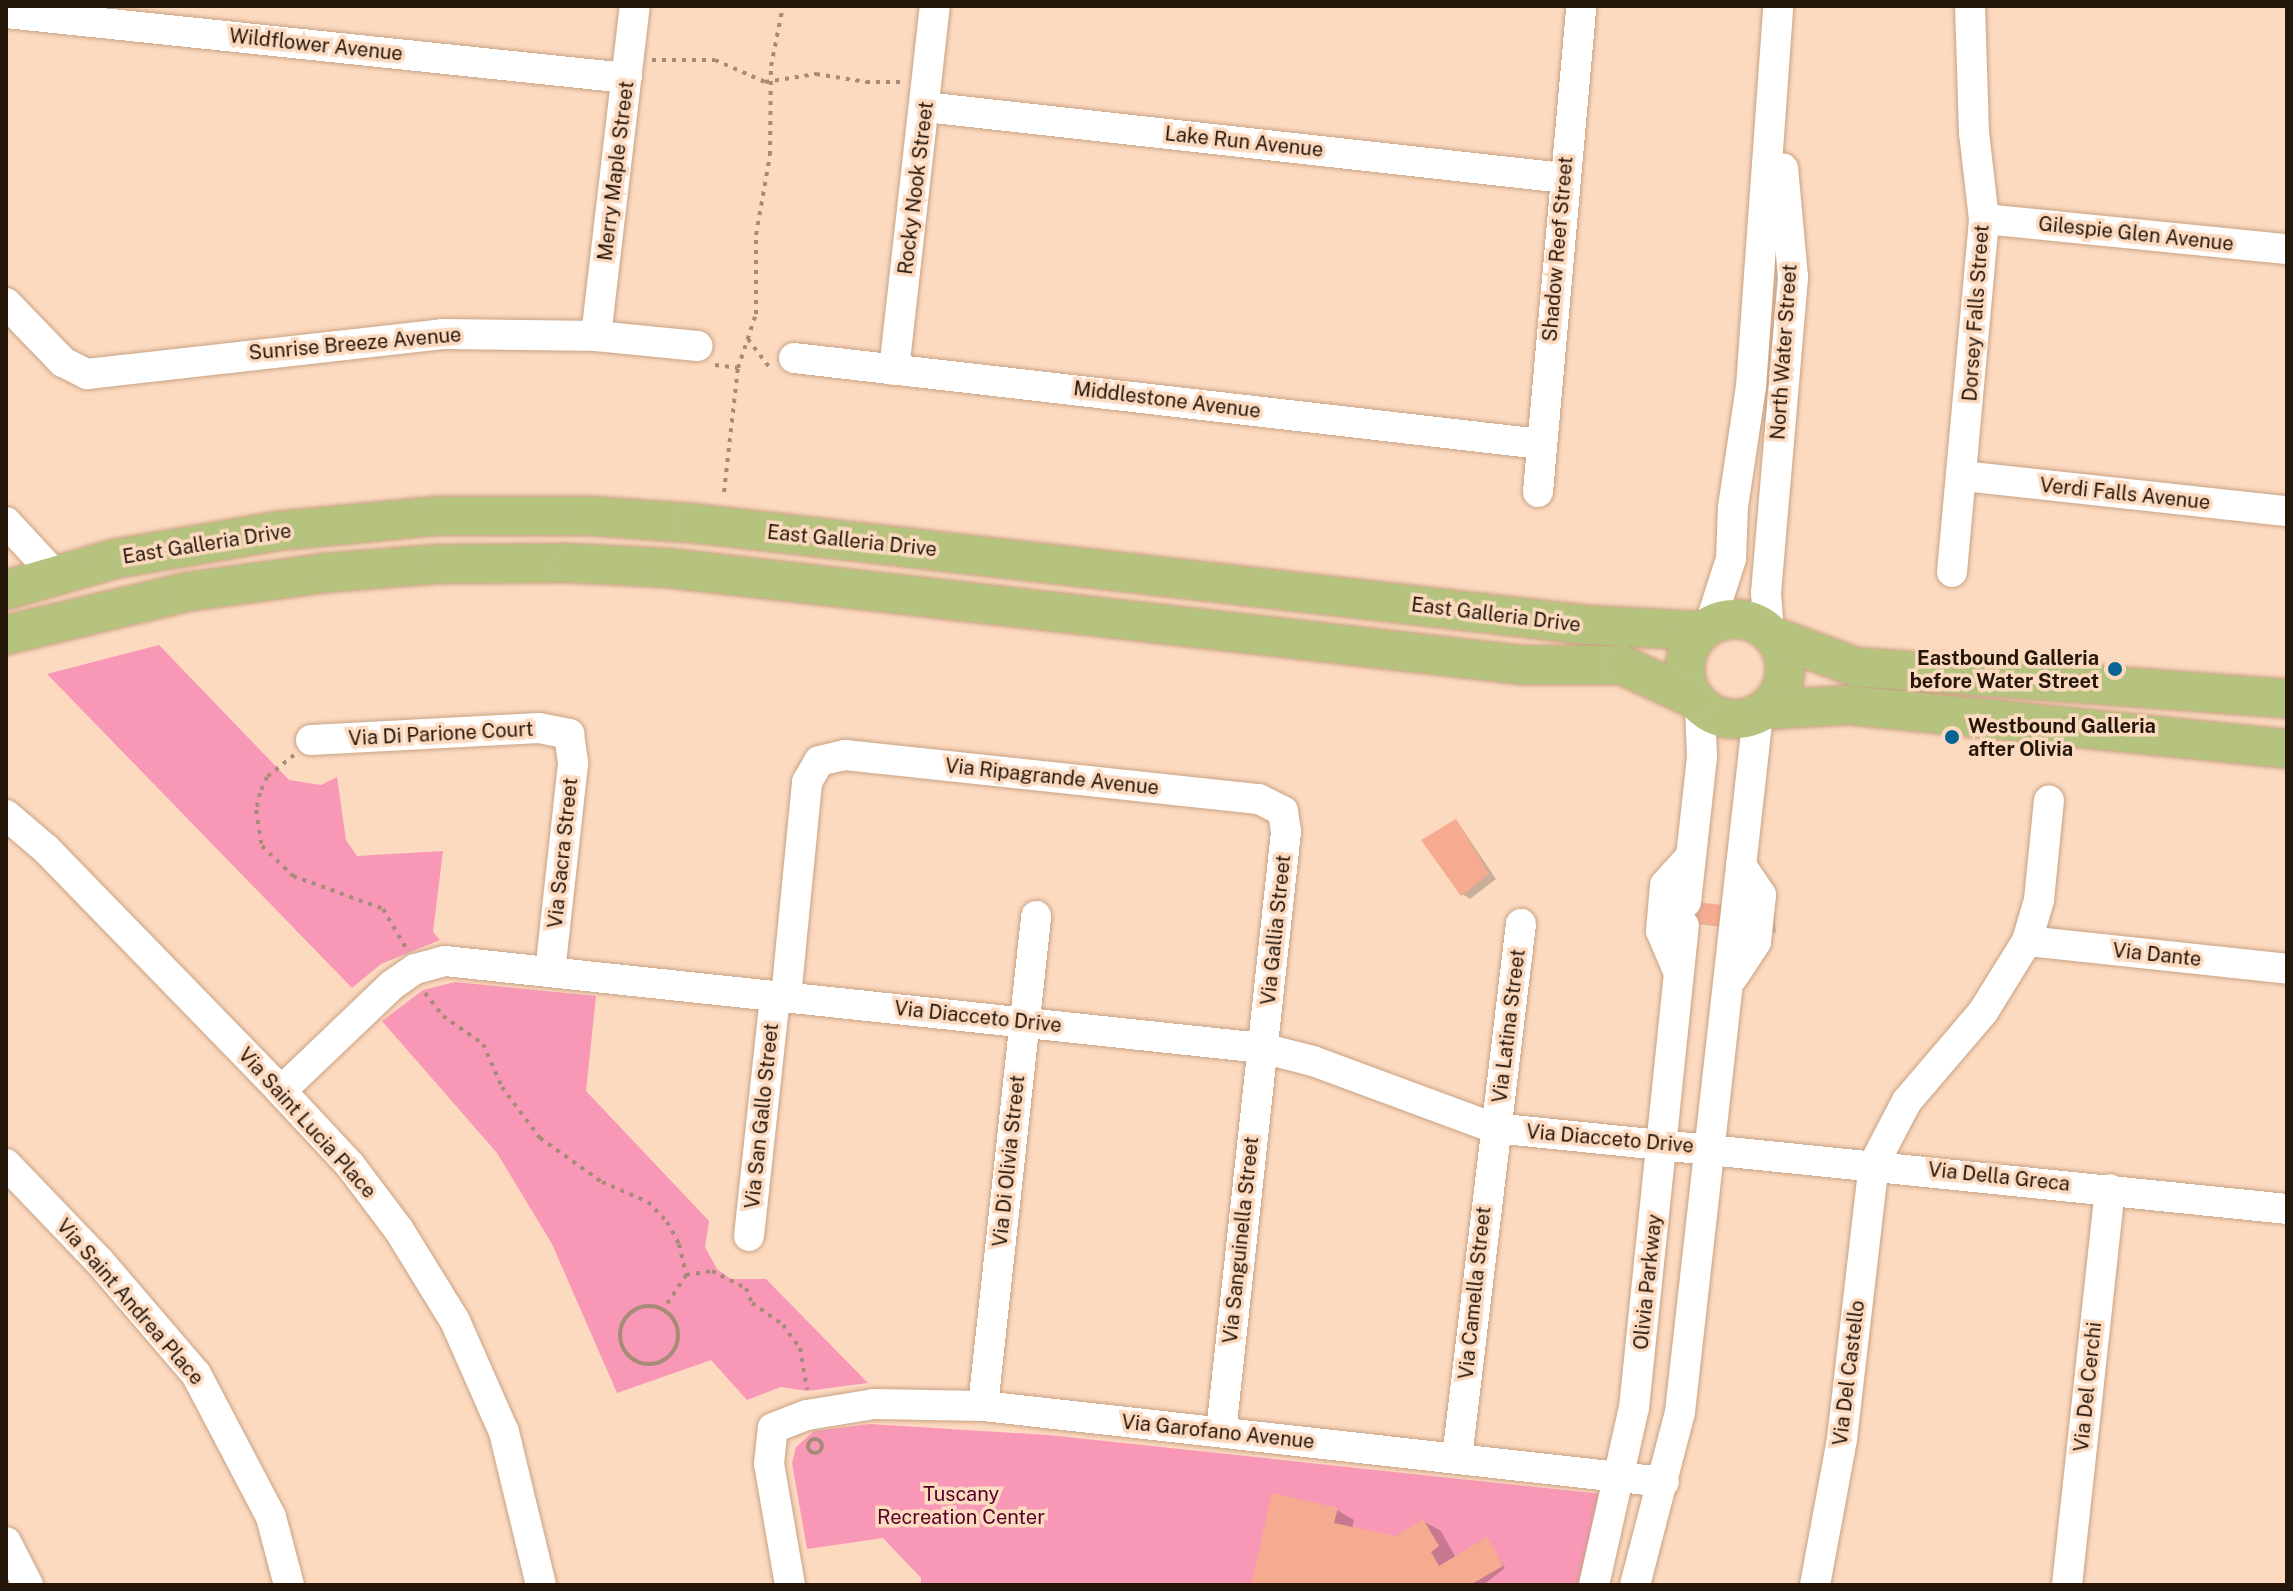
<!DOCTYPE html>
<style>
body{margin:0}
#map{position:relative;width:2293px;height:1591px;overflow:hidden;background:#fcdac0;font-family:"Public Sans",sans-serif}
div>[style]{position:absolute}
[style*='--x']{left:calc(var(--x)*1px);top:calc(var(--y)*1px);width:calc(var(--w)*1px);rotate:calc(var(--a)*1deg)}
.green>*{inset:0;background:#f898b6}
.shadow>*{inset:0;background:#0003}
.building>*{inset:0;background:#f6ab91}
.path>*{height:4px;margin-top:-2px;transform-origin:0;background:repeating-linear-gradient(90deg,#a68c77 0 4px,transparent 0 10px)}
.path>.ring{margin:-2px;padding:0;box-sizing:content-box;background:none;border:4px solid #a68c77;border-radius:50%}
.roads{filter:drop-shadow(0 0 2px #c9a282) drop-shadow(0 0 2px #c9a282)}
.minor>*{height:30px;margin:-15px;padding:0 15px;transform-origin:15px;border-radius:15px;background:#fff}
.major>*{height:38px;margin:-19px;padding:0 19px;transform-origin:19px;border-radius:19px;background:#b6c37f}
.major>.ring{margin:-19px;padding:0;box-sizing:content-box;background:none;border:38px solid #b6c37f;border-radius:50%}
.dots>*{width:22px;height:22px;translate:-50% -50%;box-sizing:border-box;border:4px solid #fcdac0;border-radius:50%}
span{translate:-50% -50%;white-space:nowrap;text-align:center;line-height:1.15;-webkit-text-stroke:7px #fcdac0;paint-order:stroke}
.street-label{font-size:20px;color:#25160a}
.poi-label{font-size:20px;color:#25160a;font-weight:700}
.right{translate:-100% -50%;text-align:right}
.left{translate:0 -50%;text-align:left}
.park-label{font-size:20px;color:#550028}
.frame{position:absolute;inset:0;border:8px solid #25160a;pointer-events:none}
</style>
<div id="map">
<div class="green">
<div style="clip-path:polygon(159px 645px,289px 780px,321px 785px,337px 777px,346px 840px,357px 856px,443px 851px,433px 932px,440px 940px,381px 964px,352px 988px,47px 674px)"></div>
<div style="clip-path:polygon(455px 982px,596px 996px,586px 1091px,709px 1221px,705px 1247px,717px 1269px,731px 1279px,766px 1279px,868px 1383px,807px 1391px,781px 1387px,747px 1400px,711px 1360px,617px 1393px,552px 1244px,497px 1153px,382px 1021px,423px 990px)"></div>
<div style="clip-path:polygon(870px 1424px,1048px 1435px,1602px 1494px,1578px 1585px,921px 1585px,921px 1578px,883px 1538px,807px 1549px,792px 1463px,796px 1447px,814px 1431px)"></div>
</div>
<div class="shadow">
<div style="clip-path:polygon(1457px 821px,1496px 879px,1470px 899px,1462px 894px)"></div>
<div style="clip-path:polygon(1774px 913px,1776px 933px,1655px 919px)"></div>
<div style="clip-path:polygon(1337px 1510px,1354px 1520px,1352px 1529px,1397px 1538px,1423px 1521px,1441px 1531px,1456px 1558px,1487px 1540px,1505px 1568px,1483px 1585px,1253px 1585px)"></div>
</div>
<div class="building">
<div style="clip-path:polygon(1456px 819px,1489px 874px,1461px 896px,1421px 840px)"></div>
<div style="clip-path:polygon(1652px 897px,1775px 911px,1773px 932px,1650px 918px)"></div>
<div style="clip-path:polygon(1272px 1493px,1338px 1508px,1334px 1523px,1396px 1536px,1423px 1519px,1439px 1546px,1431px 1552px,1439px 1566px,1487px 1537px,1503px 1566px,1470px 1585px,1251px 1585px)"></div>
</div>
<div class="path">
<div style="--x:652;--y:60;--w:63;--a:0"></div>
<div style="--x:715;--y:60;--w:55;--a:23.7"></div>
<div style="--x:765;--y:82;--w:52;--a:-8.9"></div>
<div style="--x:816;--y:74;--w:51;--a:9.1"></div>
<div style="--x:866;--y:82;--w:38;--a:0"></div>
<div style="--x:748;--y:339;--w:36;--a:53"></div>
<div style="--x:715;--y:365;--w:23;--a:7"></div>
<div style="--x:724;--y:492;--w:125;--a:-83.6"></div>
<div style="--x:738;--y:368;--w:57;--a:-71.6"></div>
<div style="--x:756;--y:314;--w:79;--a:-90"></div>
<div style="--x:756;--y:235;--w:81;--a:-80.1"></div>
<div style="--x:770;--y:155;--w:89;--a:-89.4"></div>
<div style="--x:771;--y:66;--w:61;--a:-78.7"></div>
<div style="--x:294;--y:755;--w:35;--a:141"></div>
<div style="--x:267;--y:777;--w:17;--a:114"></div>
<div style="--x:260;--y:793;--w:17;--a:103"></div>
<div style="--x:256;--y:810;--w:36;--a:81"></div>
<div style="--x:262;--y:846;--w:43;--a:44.1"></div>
<div style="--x:293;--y:876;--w:96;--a:20.1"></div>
<div style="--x:383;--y:909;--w:45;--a:59.5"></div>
<div style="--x:425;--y:993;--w:29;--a:52"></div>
<div style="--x:443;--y:1016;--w:49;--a:35"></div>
<div style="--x:483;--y:1044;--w:47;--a:66.2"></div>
<div style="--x:502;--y:1087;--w:64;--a:53.3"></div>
<div style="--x:540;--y:1138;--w:76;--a:35.4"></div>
<div style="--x:602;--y:1182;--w:50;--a:23.5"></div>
<div style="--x:648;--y:1202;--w:28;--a:46"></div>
<div style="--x:667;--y:1222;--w:25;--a:61"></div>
<div style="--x:679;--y:1244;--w:32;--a:77"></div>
<div style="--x:686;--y:1275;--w:42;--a:123.3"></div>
<div style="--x:686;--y:1275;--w:26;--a:-9"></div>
<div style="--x:712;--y:1271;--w:38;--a:27"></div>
<div style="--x:746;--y:1288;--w:16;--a:68"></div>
<div style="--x:752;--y:1303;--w:38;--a:35"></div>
<div style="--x:783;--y:1325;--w:29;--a:54"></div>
<div style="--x:800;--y:1348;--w:42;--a:80.3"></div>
<div class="ring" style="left:620px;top:1306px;width:54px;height:54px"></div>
<div class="ring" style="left:808px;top:1439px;width:10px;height:10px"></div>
</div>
<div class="roads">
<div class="minor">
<div style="--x:6;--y:13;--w:624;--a:5.98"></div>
<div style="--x:925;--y:107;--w:643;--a:6.34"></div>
<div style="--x:1984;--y:219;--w:304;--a:5.7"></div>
<div style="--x:6;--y:303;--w:82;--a:46"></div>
<div style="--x:63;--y:362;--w:27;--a:27"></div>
<div style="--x:87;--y:374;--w:358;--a:-6.4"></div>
<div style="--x:443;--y:334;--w:153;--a:0.7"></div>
<div style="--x:596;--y:336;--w:102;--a:5.6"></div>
<div style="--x:596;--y:336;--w:332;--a:-83.3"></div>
<div style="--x:794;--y:358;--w:752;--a:6.57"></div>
<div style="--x:894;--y:370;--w:366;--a:-83.6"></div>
<div style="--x:1963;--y:476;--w:326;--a:6.2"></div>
<div style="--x:1538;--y:492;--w:488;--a:-84.9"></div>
<div style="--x:6;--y:522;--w:72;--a:47.2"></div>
<div style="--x:1952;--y:572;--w:354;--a:-84.8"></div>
<div style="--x:1984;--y:219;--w:87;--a:-96.6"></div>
<div style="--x:1974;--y:133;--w:127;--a:-91.8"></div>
<div style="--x:1709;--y:627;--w:71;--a:-72.1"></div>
<div style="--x:1731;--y:559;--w:52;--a:-87.8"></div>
<div style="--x:1733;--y:507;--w:121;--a:-81.5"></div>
<div style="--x:1751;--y:387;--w:382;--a:-85.9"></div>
<div style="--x:1769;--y:633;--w:40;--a:-94.3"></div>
<div style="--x:1766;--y:593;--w:317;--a:-85.1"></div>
<div style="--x:1793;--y:277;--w:109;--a:-95.2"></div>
<div style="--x:311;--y:740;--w:228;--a:-3"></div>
<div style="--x:539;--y:728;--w:31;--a:11"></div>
<div style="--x:569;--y:734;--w:30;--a:82"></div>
<div style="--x:573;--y:764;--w:209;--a:96.3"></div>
<div style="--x:6;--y:815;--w:52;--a:40.4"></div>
<div style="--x:46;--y:849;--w:337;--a:45.8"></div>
<div style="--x:281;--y:1091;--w:101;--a:47"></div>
<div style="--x:350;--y:1165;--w:81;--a:53"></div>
<div style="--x:399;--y:1230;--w:107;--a:58.4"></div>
<div style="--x:455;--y:1321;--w:121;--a:66.2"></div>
<div style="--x:504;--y:1432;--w:157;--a:76.4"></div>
<div style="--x:1686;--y:902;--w:146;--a:-83.7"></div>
<div style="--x:1702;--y:757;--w:51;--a:-92.2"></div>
<div style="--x:2027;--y:941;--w:262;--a:6.1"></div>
<div style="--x:1678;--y:971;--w:43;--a:-113"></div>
<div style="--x:1661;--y:931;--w:46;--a:-85"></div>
<div style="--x:1665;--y:885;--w:38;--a:-48"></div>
<div style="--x:1733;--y:977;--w:42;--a:-56.7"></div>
<div style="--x:1756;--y:942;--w:47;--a:-83.9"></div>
<div style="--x:1761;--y:895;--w:36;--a:-124"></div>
<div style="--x:786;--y:997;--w:216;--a:-84.4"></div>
<div style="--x:807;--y:782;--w:24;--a:-60"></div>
<div style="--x:819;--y:761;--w:27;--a:-13"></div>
<div style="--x:845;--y:755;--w:416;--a:6.1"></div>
<div style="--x:1259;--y:799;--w:27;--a:27"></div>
<div style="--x:1283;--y:811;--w:21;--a:82"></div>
<div style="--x:1286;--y:832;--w:604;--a:96.18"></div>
<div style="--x:281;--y:1091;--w:153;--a:-43.7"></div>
<div style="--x:392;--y:985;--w:28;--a:-35"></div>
<div style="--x:415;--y:969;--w:31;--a:-15"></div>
<div style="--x:445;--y:961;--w:822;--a:6.08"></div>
<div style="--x:1262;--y:1048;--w:53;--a:14.3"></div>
<div style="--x:1313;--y:1061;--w:193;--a:20.3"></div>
<div style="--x:1494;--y:1128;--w:797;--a:5.83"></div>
<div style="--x:6;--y:1164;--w:134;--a:46.2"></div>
<div style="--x:99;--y:1261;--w:149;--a:49.4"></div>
<div style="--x:196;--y:1374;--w:161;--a:62.3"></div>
<div style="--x:271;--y:1517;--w:70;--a:75.2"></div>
<div style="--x:749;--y:1236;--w:242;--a:-83.8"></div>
<div style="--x:983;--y:1406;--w:493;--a:-83.8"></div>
<div style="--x:1457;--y:1458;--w:538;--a:-83.17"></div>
<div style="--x:6;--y:1542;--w:48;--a:62.9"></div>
<div style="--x:790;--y:1585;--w:123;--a:-99.8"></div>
<div style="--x:769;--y:1464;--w:36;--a:-84"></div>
<div style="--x:773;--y:1428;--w:36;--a:-21"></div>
<div style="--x:807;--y:1415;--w:68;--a:-9.3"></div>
<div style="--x:874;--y:1404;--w:109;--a:1.1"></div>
<div style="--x:983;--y:1406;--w:685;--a:6.37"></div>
<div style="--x:1594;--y:1585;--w:181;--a:-77.3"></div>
<div style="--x:1634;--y:1408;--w:485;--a:-84.1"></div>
<div style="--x:1635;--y:1585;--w:179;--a:-75.4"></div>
<div style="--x:1680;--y:1412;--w:702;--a:-83.62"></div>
<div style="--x:1815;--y:1585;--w:148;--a:-79.5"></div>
<div style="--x:1842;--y:1439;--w:277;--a:-83.4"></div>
<div style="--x:1874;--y:1164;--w:71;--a:-62.4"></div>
<div style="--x:1907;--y:1101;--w:117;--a:-49.5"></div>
<div style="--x:1983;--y:1012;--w:84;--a:-58.2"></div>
<div style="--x:2027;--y:941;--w:43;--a:-73.7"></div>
<div style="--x:2039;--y:900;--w:100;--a:-84.3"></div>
<div style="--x:2067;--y:1585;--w:398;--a:-83.8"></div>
</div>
<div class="major">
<div style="--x:6;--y:590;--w:112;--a:-16"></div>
<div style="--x:114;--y:559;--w:165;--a:-9.7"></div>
<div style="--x:277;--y:531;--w:161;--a:-5.4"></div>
<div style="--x:437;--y:516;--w:153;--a:0"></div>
<div style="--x:590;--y:516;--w:101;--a:4"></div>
<div style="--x:691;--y:523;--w:902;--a:6.49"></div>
<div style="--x:1587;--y:625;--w:115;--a:3"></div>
<div class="ring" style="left:1685px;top:619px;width:62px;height:62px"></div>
<div style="--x:6;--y:635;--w:185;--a:-13.4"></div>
<div style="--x:186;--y:592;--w:139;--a:-7.8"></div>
<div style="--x:324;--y:573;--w:114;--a:-4.5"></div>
<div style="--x:438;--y:564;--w:131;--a:-0.4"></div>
<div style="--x:569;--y:563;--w:99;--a:2.9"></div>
<div style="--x:668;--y:568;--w:861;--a:6.47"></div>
<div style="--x:1524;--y:665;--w:98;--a:0"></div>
<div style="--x:1622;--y:665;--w:81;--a:25"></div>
<div style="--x:1772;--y:636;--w:90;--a:20.3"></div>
<div style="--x:1856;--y:667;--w:432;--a:4.2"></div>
<div style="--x:1766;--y:710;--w:82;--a:-3.5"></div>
<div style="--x:1848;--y:705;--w:441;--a:5.7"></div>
</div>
</div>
<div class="dots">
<div style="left:2115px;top:669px;background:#076594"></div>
<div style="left:1952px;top:737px;background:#076594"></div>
</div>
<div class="street-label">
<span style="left:316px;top:45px;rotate:6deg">Wildflower Avenue</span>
<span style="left:1244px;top:142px;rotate:6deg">Lake Run Avenue</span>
<span style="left:616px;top:171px;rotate:-83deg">Merry Maple Street</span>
<span style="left:916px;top:188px;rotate:-83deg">Rocky Nook Street</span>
<span style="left:2136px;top:234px;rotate:6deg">Gilespie Glen Avenue</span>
<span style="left:1558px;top:249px;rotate:-85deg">Shadow Reef Street</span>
<span style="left:1976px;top:313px;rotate:-86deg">Dorsey Falls Street</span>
<span style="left:355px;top:344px;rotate:-5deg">Sunrise Breeze Avenue</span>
<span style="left:1784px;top:352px;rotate:-86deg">North Water Street</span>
<span style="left:1167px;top:400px;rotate:7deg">Middlestone Avenue</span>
<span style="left:2125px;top:494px;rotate:6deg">Verdi Falls Avenue</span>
<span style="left:852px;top:541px;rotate:6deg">East Galleria Drive</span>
<span style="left:207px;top:544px;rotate:-9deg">East Galleria Drive</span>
<span style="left:1496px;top:615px;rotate:7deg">East Galleria Drive</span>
<span style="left:441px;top:734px;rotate:-3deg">Via Di Parione Court</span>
<span style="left:1052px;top:777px;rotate:6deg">Via Ripagrande Avenue</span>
<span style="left:563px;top:853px;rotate:-84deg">Via Sacra Street</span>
<span style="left:1276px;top:930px;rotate:-84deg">Via Gallia Street</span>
<span style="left:2157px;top:955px;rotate:6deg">Via Dante</span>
<span style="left:978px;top:1017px;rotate:6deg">Via Diacceto Drive</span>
<span style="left:1509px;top:1026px;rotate:-83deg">Via Latina Street</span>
<span style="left:762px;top:1116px;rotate:-84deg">Via San Gallo Street</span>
<span style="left:307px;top:1123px;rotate:48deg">Via Saint Lucia Place</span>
<span style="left:1610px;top:1139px;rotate:5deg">Via Diacceto Drive</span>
<span style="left:1009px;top:1161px;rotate:-84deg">Via Di Olivia Street</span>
<span style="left:1999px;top:1177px;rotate:6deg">Via Della Greca</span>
<span style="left:1241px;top:1240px;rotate:-84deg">Via Sanguinella Street</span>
<span style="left:1648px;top:1282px;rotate:-84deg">Olivia Parkway</span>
<span style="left:1475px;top:1293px;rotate:-84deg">Via Camella Street</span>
<span style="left:130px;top:1302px;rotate:49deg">Via Saint Andrea Place</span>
<span style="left:1849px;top:1373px;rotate:-83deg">Via Del Castello</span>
<span style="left:2088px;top:1387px;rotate:-84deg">Via Del Cerchi</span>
<span style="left:1218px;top:1432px;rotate:6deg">Via Garofano Avenue</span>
</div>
<div class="poi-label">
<span class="right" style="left:2099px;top:670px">Eastbound Galleria<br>before Water Street</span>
<span class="left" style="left:1968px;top:738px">Westbound Galleria<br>after Olivia</span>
</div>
<div class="park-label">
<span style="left:961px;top:1506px">Tuscany<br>Recreation Center</span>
</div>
<div class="frame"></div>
</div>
